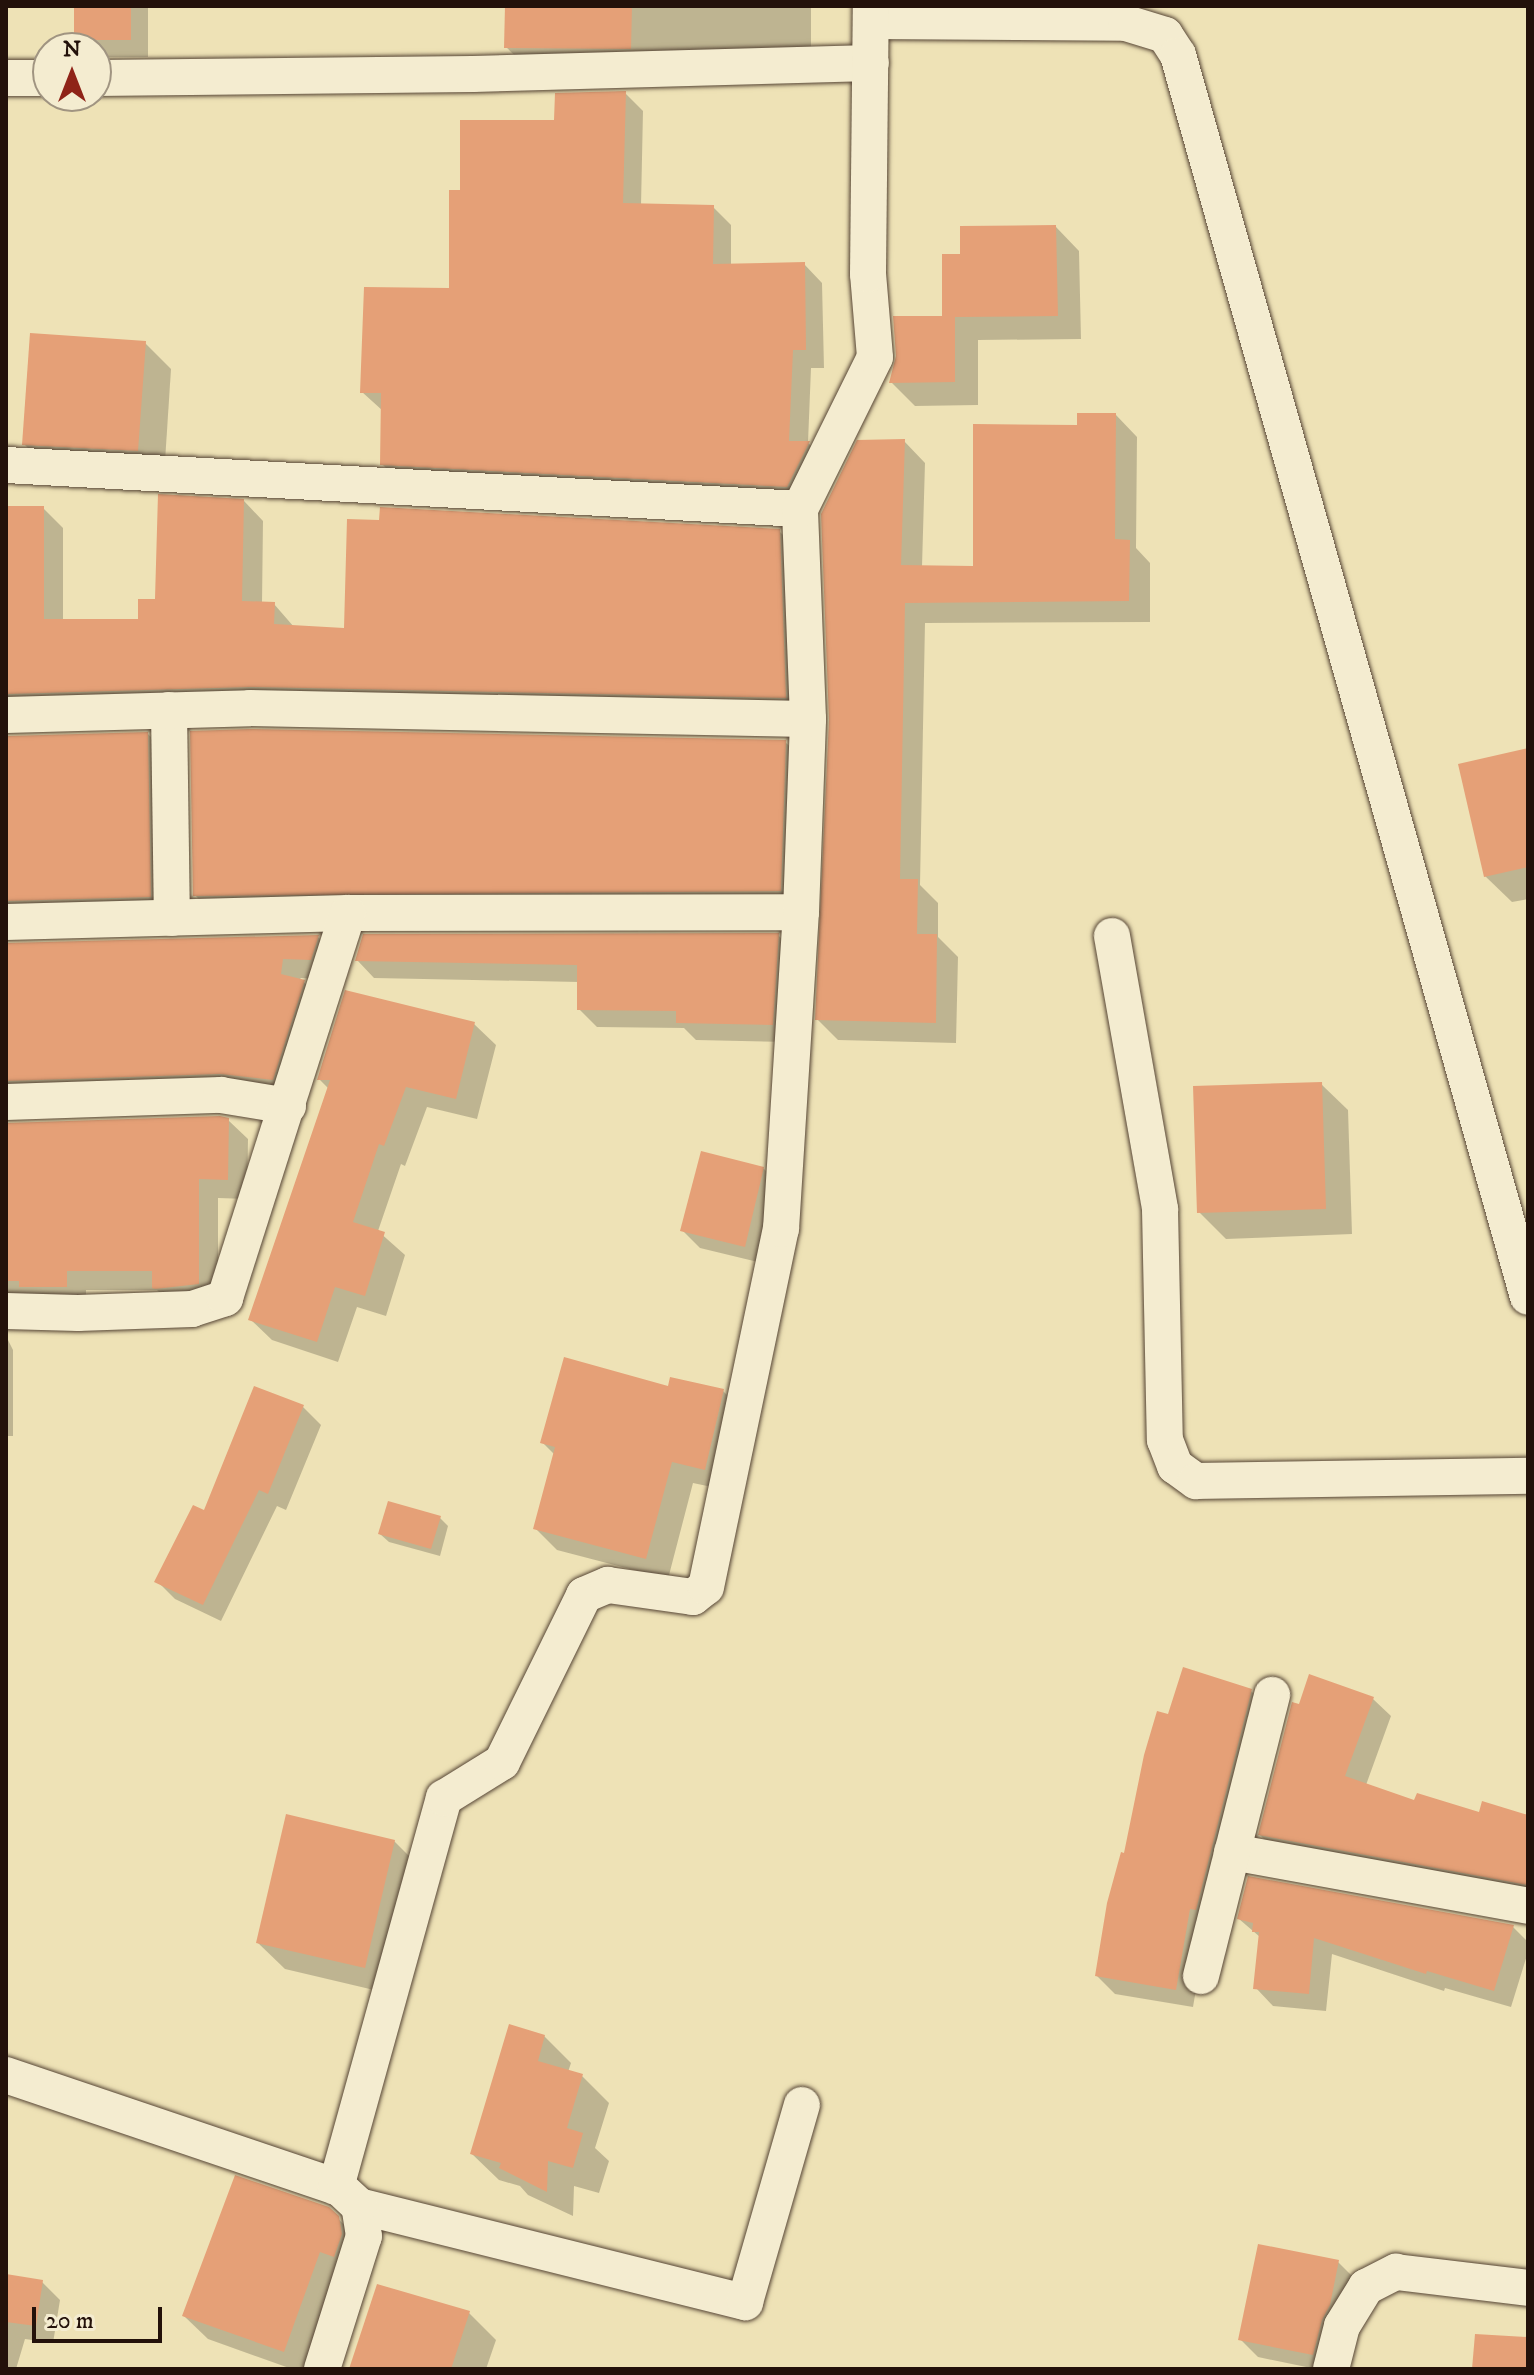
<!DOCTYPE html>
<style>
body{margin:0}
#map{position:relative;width:1534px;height:2375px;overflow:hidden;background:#eee2b6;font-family:"IM FELL DW Pica",serif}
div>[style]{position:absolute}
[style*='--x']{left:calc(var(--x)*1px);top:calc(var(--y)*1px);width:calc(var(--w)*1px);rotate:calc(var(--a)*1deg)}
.shadow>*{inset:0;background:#0003}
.building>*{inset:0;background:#e5a077}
.roads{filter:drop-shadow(0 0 2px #564535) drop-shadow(0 0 2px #564535)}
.minor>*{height:36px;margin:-18px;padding:0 18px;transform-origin:18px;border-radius:18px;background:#f4ecd0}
span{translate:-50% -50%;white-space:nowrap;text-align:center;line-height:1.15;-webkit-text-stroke:6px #f4ecd0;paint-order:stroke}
.frame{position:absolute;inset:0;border:8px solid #23110a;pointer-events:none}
.north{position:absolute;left:32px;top:32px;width:80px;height:80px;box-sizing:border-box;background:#f4ecd0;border:2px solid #a09481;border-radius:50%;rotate:0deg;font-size:22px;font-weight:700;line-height:32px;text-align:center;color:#23110a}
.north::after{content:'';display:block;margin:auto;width:28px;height:36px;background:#8f2418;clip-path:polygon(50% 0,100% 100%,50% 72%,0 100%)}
.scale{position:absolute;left:32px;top:2307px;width:130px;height:36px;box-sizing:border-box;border:4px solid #23110a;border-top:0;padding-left:10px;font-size:24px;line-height:28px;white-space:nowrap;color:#23110a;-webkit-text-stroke:6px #f4ecd0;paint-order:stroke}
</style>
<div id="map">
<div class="shadow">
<div style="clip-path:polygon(76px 6px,148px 6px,148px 57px,96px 57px,96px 48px,85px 48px,76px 39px)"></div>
<div style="clip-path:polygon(507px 6px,811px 6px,811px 58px,533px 73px,506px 47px)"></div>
<div style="clip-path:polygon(625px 93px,643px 111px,641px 206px,713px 207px,731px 225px,731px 266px,804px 264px,822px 283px,824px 368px,811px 368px,808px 443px,828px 461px,806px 505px,401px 483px,382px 464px,383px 411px,362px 392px,451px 290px,462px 192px,556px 122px)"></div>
<div style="clip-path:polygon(1056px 227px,1079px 251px,1081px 339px,978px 340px,978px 405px,915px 406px,891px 382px,944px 318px,962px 256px)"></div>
<div style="clip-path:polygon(145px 343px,171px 369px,164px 477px,51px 471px,24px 444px)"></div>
<div style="clip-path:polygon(1116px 415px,1137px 437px,1136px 548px,1150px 563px,1150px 622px,925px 623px,920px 885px,938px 903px,938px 937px,958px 957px,956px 1043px,838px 1040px,817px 1019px,904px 441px,925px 463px,922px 567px,975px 568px,1079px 427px)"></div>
<div style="clip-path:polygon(244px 501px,263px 521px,262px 604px,274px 604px,294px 627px,346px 630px,779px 531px,799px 551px,805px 716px,6px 728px,6px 508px,43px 508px,63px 528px,63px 621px,140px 621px)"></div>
<div style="clip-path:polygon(148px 734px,167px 754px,170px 916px,6px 935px,6px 738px)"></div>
<div style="clip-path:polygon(785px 742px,803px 759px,797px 908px,212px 913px,195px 895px)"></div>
<div style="clip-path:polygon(1528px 750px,1528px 899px,1512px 902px,1485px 876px)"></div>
<div style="clip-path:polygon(778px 935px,795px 953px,790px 1042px,696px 1040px,684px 1028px,597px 1027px,579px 1009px,579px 982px,374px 978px,357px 960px)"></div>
<div style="clip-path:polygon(318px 937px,338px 956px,330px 979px,300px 978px,323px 1002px,292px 1098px,6px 1115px,6px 945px)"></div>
<div style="clip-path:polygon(474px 1024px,496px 1045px,477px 1119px,427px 1107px,405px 1166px,401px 1164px,378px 1231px,405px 1255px,386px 1316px,357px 1307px,338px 1362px,272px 1340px,250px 1319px,329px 1089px,319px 1079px)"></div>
<div style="clip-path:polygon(1321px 1084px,1348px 1110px,1352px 1234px,1226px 1239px,1199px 1212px)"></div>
<div style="clip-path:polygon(228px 1120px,248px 1139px,247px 1199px,218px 1198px,218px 1304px,174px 1307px,157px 1290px,86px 1290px,86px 1306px,6px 1326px,6px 1125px)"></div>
<div style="clip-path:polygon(763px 1168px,781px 1186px,762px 1263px,700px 1248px,682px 1230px)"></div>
<div style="clip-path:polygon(6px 1336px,13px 1350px,13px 1436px,6px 1436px)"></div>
<div style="clip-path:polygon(255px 1388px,303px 1407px,321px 1425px,286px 1510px,277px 1506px,221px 1621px,175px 1599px,157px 1581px,205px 1513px)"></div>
<div style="clip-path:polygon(670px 1389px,723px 1391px,745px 1413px,726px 1490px,693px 1483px,668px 1579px,557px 1550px,535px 1528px,555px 1455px,542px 1442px)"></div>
<div style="clip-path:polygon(440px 1518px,448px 1526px,440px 1556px,389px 1542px,380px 1534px)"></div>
<div style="clip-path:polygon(1251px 1691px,1269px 1709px,1207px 1926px,1193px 2007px,1115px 1994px,1097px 1976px,1125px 1856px)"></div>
<div style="clip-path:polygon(1373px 1699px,1391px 1716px,1366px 1785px,1416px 1802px,1480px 1814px,1528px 1817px,1528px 1898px,1278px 1853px,1260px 1835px,1300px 1707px)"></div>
<div style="clip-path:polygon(394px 1841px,421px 1868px,391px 1994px,285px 1969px,258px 1943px)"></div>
<div style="clip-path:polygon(1239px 1919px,1513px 1927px,1528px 1942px,1528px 1952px,1511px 2007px,1445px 1988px,1444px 1991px,1332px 1954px,1326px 2011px,1273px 2006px,1256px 1988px,1260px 1937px)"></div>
<div style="clip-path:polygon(544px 2036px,571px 2063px,568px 2072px,582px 2076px,609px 2103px,595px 2148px,609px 2161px,599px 2193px,574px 2186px,573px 2216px,528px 2195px,520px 2186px,499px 2180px,472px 2154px)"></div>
<div style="clip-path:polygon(328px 2209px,362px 2242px,310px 2369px,292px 2369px,208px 2339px,184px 2316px)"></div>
<div style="clip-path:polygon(1338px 2262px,1356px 2280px,1316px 2369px,1258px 2357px,1240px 2339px)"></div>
<div style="clip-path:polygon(6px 2276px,42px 2282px,60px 2300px,53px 2343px,25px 2339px,16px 2369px,6px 2369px)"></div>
<div style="clip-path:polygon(379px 2286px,469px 2313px,496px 2340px,486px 2369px,351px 2369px)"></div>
</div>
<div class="building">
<div style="clip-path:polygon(74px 6px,131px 6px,131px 40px,74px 40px)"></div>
<div style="clip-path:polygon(505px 6px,632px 6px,631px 49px,504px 48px)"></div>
<div style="clip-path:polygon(626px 91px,623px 203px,714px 205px,713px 264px,805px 262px,806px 350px,793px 350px,789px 441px,810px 441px,787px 487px,380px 465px,381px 393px,360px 393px,364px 287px,449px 288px,449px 190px,460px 190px,460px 120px,554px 120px,555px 93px)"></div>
<div style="clip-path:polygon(1056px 225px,1058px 316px,955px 317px,955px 382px,889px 383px,896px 356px,893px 316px,942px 316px,942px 254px,960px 254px,960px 226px)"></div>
<div style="clip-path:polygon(30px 333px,146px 341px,138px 451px,22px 445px)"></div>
<div style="clip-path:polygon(1077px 413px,1116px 413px,1115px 539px,1130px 540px,1129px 601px,905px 603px,900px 879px,918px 879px,917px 934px,937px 934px,936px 1023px,815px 1020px,829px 720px,821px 514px,857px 440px,905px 439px,901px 565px,973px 566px,973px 424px,1077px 425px)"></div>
<div style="clip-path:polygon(158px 494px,244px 499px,242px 601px,275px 602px,274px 624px,344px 628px,347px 519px,379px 520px,380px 507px,780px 529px,786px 698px,250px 687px,8px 694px,6px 506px,44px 506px,44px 619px,138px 619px,138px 599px,155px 599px)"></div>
<div style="clip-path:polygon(250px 729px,786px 740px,781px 891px,193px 896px,190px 731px)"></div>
<div style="clip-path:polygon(148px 732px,151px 897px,6px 901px,8px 736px)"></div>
<div style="clip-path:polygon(1528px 748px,1528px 867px,1484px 877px,1458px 764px)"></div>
<div style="clip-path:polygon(779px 933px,773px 1025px,676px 1023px,676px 1011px,577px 1010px,577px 965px,355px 961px,363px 934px)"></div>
<div style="clip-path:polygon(319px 935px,311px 960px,283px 959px,281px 974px,305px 980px,273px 1080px,220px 1074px,6px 1081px,6px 943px)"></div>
<div style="clip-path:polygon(345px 990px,475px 1022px,456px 1099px,406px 1087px,384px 1146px,379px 1144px,353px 1222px,385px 1232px,365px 1296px,335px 1287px,317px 1342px,248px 1320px,330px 1080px,317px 1080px)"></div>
<div style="clip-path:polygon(1322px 1082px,1326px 1209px,1197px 1213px,1193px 1086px)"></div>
<div style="clip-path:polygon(220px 1116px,229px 1118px,228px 1180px,199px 1179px,199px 1284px,155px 1289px,152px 1288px,152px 1271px,67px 1271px,67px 1287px,19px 1287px,19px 1281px,6px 1281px,6px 1123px)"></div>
<div style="clip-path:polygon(701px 1151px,764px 1167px,745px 1247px,680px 1231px)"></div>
<div style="clip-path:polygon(564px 1357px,668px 1386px,670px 1377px,724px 1389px,705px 1470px,672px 1462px,646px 1559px,533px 1529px,555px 1447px,540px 1443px)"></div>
<div style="clip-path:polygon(254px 1386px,304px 1405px,268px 1494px,259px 1490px,203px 1605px,154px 1582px,193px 1505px,204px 1510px)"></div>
<div style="clip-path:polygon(388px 1501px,441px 1516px,431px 1549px,378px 1534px)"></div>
<div style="clip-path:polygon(1183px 1667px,1252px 1689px,1196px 1910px,1190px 1909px,1176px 1990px,1095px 1976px,1107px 1903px,1121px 1852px,1124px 1853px,1144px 1755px,1157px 1711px,1168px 1714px)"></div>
<div style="clip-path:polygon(1309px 1674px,1374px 1697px,1345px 1776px,1414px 1800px,1417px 1793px,1479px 1812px,1482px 1801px,1528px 1815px,1528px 1885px,1258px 1835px,1292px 1702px,1299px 1704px)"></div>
<div style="clip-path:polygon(286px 1814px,395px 1840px,365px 1968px,256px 1943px)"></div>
<div style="clip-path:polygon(1248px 1876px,1514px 1925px,1494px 1991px,1427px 1971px,1426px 1974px,1314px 1938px,1309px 1994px,1253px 1989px,1259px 1932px,1252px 1932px,1253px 1923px,1237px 1919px)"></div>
<div style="clip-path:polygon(509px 2024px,545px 2035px,538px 2061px,583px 2074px,567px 2128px,583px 2133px,573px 2168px,548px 2161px,547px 2192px,499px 2168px,501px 2163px,470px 2154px)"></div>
<div style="clip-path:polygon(235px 2175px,329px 2207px,339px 2216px,342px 2234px,334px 2257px,320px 2252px,284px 2352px,182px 2316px)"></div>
<div style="clip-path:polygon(1258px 2244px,1339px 2260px,1330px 2305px,1322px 2320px,1313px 2355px,1238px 2340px)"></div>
<div style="clip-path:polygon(6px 2274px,43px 2280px,36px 2326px,6px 2322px)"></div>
<div style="clip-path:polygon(377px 2284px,470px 2311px,451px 2369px,349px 2369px)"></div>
<div style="clip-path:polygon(1475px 2334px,1528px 2337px,1528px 2369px,1472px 2369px)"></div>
</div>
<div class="roads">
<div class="minor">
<div style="--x:871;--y:21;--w:255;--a:0.4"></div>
<div style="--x:1126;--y:23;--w:41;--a:17.1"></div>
<div style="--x:1165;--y:35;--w:24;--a:57"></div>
<div style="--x:1178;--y:55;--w:1290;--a:74.26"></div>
<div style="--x:6;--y:78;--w:42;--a:0"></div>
<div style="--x:96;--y:78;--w:377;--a:-0.6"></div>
<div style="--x:473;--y:74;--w:398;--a:-1.6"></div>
<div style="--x:6;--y:465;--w:795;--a:3.17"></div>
<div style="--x:169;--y:710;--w:208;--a:89.2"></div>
<div style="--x:6;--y:715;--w:244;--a:-1.6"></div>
<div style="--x:250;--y:708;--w:558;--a:1.13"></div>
<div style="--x:6;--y:922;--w:342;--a:-1.5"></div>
<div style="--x:348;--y:913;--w:453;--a:-0.1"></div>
<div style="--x:1112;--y:936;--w:277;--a:80"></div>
<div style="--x:1160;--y:1209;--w:231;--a:88.8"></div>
<div style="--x:1165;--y:1440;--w:28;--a:69"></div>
<div style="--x:1175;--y:1466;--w:26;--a:36"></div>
<div style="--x:1196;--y:1481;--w:332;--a:-0.9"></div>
<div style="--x:6;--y:1102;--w:215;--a:-1.9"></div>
<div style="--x:221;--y:1095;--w:68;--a:9.3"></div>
<div style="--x:6;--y:1311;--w:72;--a:1.6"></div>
<div style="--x:78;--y:1313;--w:114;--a:-2"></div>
<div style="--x:192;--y:1309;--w:35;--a:-18"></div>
<div style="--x:225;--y:1298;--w:404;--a:-72.3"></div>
<div style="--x:1232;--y:1852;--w:301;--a:10.3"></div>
<div style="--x:1201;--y:1976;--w:290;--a:-75.8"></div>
<div style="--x:6;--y:2075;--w:348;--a:18.7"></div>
<div style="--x:336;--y:2187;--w:404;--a:-74.5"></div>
<div style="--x:444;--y:1798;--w:68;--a:-31.8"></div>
<div style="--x:502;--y:1762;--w:186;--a:-63.8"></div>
<div style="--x:584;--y:1595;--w:26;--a:-23"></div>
<div style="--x:608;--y:1585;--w:86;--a:8"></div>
<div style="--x:693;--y:1597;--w:16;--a:-38"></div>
<div style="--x:706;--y:1587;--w:366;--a:-78.2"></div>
<div style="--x:781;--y:1229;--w:318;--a:-86.4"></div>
<div style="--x:801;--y:912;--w:193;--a:-87.9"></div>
<div style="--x:808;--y:719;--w:210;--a:-92.2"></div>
<div style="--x:800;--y:509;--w:169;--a:-63.7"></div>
<div style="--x:875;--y:357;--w:83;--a:-94.8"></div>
<div style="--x:868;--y:274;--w:268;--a:-89.4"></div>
<div style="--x:359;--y:2206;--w:398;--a:14"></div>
<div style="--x:745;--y:2302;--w:205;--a:-73.9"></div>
<div style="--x:322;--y:2369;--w:139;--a:-72.5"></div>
<div style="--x:364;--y:2236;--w:30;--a:-99"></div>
<div style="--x:359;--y:2206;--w:21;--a:-137"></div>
<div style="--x:1331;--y:2369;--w:44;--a:-75.7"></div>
<div style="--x:1342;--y:2326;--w:46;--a:-58.4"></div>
<div style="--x:1366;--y:2287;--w:34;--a:-27"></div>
<div style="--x:1396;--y:2272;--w:133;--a:6.9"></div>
</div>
</div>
<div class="frame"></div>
<div class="north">N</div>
<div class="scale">20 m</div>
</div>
